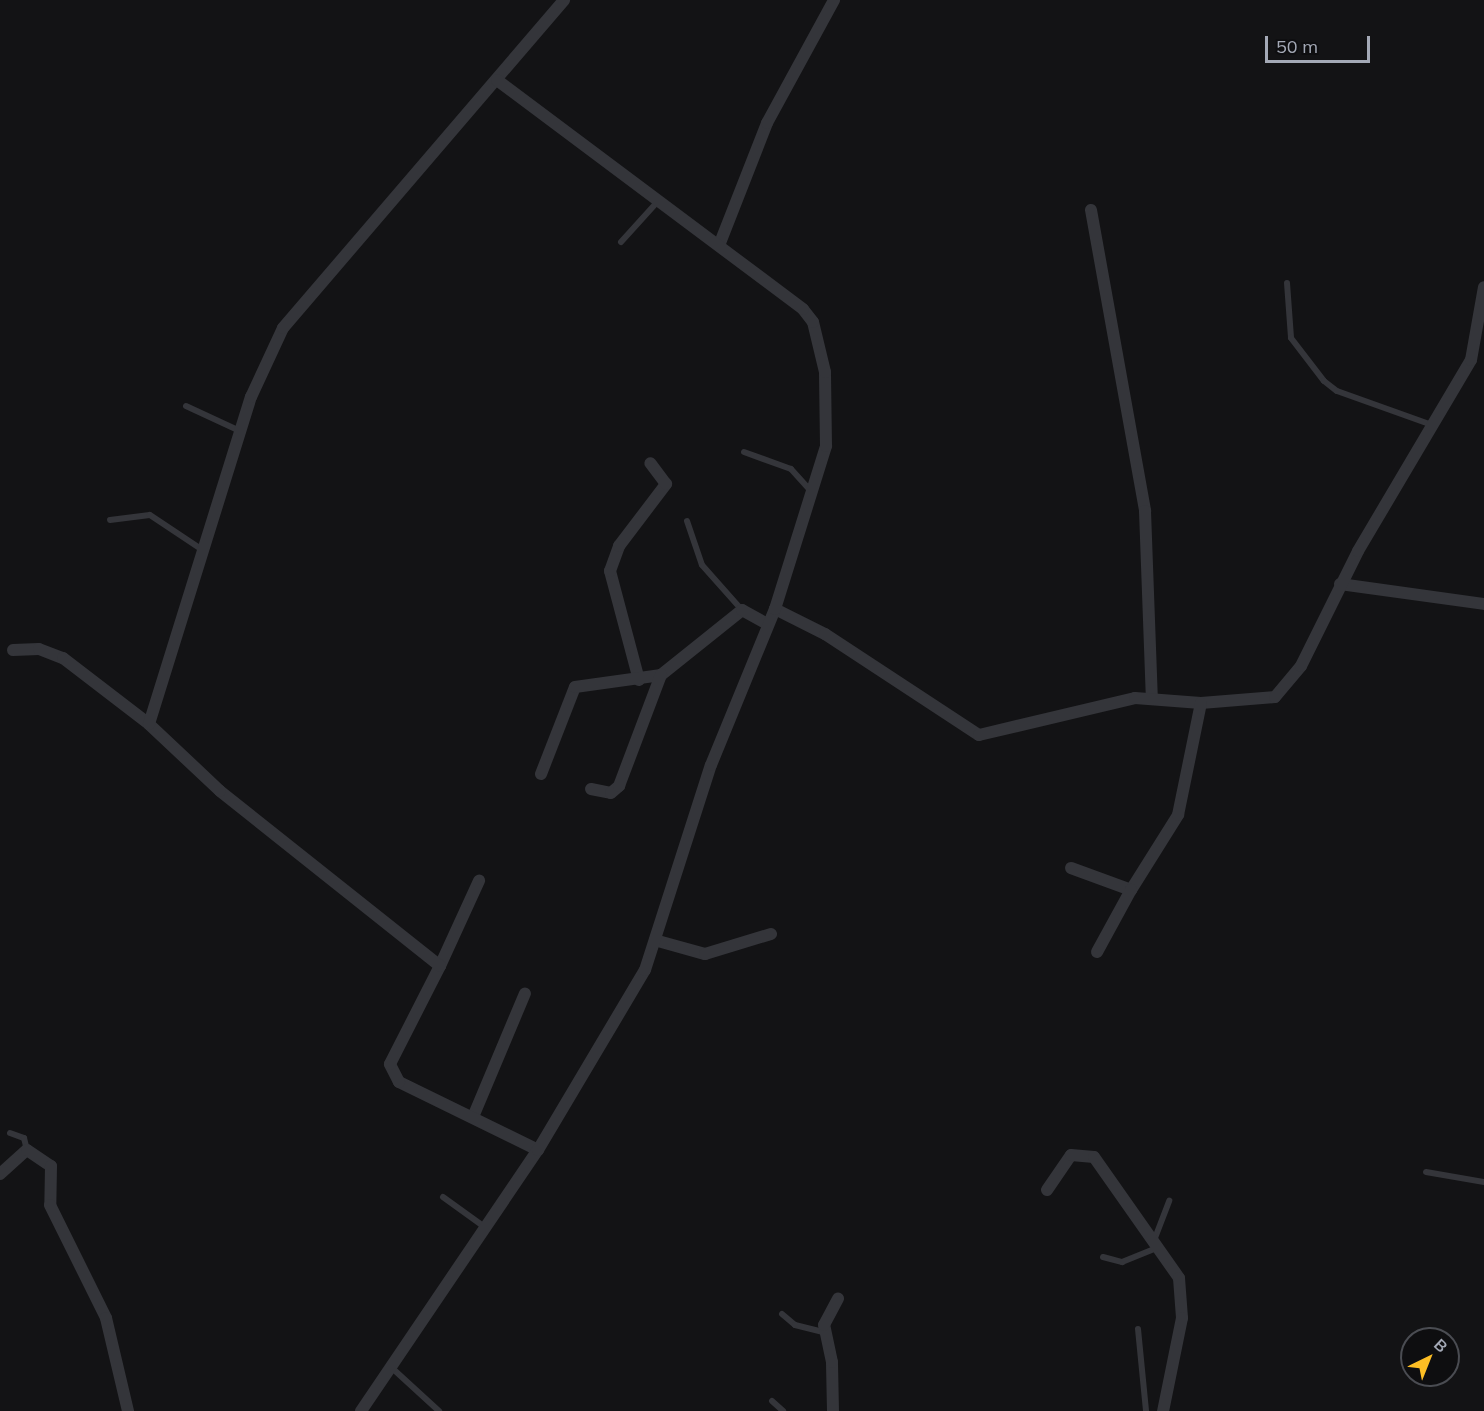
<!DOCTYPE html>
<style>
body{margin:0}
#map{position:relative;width:1484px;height:1411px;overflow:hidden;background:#131315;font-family:Mulish,sans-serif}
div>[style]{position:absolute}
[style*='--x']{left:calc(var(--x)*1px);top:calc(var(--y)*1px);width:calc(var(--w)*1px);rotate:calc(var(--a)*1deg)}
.lane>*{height:6px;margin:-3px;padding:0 3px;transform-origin:3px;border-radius:3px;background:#34353a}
.street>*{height:12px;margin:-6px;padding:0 6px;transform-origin:6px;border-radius:6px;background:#34353a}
span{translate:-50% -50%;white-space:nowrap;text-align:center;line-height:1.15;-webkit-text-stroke:5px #0e0e10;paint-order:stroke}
.north{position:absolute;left:1400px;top:1327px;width:60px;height:60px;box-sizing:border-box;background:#0e0e10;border:2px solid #4a4c52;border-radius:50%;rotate:43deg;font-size:16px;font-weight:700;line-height:24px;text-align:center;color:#a4a9b6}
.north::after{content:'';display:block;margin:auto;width:21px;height:27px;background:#fdbe24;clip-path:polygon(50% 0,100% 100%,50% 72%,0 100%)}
.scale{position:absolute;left:1265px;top:36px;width:105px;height:27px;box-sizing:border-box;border:3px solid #a4a9b6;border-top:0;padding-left:8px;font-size:18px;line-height:21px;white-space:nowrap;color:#a4a9b6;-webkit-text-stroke:4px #0e0e10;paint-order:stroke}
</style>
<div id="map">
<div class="lane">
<div style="--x:621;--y:242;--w:55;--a:-47.9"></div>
<div style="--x:1287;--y:283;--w:55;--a:85.8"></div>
<div style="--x:1291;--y:338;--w:54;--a:52.5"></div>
<div style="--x:1324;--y:381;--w:16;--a:38"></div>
<div style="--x:1337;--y:391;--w:101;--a:19.7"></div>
<div style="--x:186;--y:406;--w:60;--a:24.8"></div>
<div style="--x:744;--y:452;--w:50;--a:19.9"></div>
<div style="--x:791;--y:469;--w:28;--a:48"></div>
<div style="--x:110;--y:520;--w:40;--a:-7.1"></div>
<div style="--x:150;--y:515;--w:65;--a:33.7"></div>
<div style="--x:687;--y:521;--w:46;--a:71.2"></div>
<div style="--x:702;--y:565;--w:60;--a:48.4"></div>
<div style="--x:10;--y:1133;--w:15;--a:20"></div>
<div style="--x:24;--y:1138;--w:12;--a:76"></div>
<div style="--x:1426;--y:1172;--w:59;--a:9.8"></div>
<div style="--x:443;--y:1197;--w:53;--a:35.8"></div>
<div style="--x:1155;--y:1238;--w:40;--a:-69"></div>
<div style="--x:1103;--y:1257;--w:20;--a:15"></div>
<div style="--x:1122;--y:1262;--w:38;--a:-22"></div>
<div style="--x:782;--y:1314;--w:17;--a:40"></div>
<div style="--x:795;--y:1325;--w:30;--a:14"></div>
<div style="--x:1138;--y:1329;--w:82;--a:84.4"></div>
<div style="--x:392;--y:1368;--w:64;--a:42.5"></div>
<div style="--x:772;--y:1401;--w:15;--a:42"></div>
</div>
<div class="street">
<div style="--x:1091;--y:210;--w:306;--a:79.8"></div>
<div style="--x:1145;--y:511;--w:187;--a:87.9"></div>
<div style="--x:720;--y:243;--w:129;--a:-68.6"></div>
<div style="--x:767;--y:123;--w:140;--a:-61.4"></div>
<div style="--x:1340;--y:584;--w:145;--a:7.9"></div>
<div style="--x:775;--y:609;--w:56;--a:26.6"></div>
<div style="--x:825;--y:634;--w:184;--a:33.3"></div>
<div style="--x:979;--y:735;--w:160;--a:-13.3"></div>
<div style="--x:1135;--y:698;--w:66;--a:4.3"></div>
<div style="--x:1201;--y:703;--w:74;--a:-4.6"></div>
<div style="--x:1275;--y:697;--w:40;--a:-50"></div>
<div style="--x:1301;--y:666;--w:128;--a:-63.6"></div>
<div style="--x:1358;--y:551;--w:222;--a:-59.4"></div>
<div style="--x:1471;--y:360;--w:74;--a:-79.9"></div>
<div style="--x:13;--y:650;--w:26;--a:-2"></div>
<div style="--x:39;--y:649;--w:26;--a:21"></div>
<div style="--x:63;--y:658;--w:108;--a:37.5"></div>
<div style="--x:639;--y:680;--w:113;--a:-104.9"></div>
<div style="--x:610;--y:571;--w:27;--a:-70"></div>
<div style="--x:619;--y:546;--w:78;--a:-52.8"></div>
<div style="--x:666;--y:484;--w:26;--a:-127"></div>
<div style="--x:541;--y:774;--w:93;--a:-68.7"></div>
<div style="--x:575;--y:687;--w:87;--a:-7.9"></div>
<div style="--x:661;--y:675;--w:104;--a:-38.7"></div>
<div style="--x:742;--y:610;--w:29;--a:29"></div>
<div style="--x:591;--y:789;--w:20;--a:11"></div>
<div style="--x:611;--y:793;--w:11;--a:-41"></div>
<div style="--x:619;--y:786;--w:119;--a:-69.3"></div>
<div style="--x:1071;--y:868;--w:64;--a:20.1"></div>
<div style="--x:1131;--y:890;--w:89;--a:-57.9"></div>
<div style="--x:1178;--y:815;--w:114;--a:-78.4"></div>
<div style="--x:658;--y:941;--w:49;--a:15.5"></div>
<div style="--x:705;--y:954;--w:69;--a:-16.9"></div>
<div style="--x:1097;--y:952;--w:71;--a:-61.3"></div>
<div style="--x:440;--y:966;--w:94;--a:-65.4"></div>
<div style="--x:473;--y:1117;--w:134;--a:-67.2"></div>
<div style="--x:538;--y:1150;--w:155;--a:-153.9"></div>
<div style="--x:399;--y:1082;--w:20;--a:-117"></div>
<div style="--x:390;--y:1064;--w:110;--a:-63"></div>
<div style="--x:440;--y:966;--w:281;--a:-141.5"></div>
<div style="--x:220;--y:791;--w:98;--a:-136.7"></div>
<div style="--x:149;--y:724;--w:343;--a:-72.7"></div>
<div style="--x:251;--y:397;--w:76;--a:-65.1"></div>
<div style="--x:283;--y:328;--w:432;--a:-49.4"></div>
<div style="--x:0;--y:1174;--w:36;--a:-42"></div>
<div style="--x:27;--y:1150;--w:29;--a:34"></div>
<div style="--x:51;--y:1166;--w:39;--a:91"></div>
<div style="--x:50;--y:1205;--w:126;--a:63.6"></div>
<div style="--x:106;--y:1318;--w:96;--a:76.7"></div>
<div style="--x:1047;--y:1190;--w:42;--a:-55.6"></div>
<div style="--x:1071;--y:1155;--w:23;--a:5"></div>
<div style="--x:1094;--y:1157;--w:148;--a:54.9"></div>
<div style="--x:1179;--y:1278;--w:40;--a:85.7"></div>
<div style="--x:1182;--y:1318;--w:95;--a:101.5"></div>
<div style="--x:361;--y:1411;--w:315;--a:-55.9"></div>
<div style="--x:538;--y:1150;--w:209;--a:-59.3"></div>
<div style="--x:645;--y:970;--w:215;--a:-72.2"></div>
<div style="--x:711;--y:765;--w:169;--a:-67.7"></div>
<div style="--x:775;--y:609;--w:171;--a:-72.6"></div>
<div style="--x:826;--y:446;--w:74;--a:-90.8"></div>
<div style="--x:825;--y:372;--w:51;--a:-103.5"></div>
<div style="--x:813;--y:322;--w:16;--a:-128"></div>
<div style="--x:803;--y:309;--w:382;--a:-143.2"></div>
<div style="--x:833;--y:1411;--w:49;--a:-91.2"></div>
<div style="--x:832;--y:1362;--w:38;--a:-102"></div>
<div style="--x:824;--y:1325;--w:30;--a:-62"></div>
</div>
<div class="north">B</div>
<div class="scale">50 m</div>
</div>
